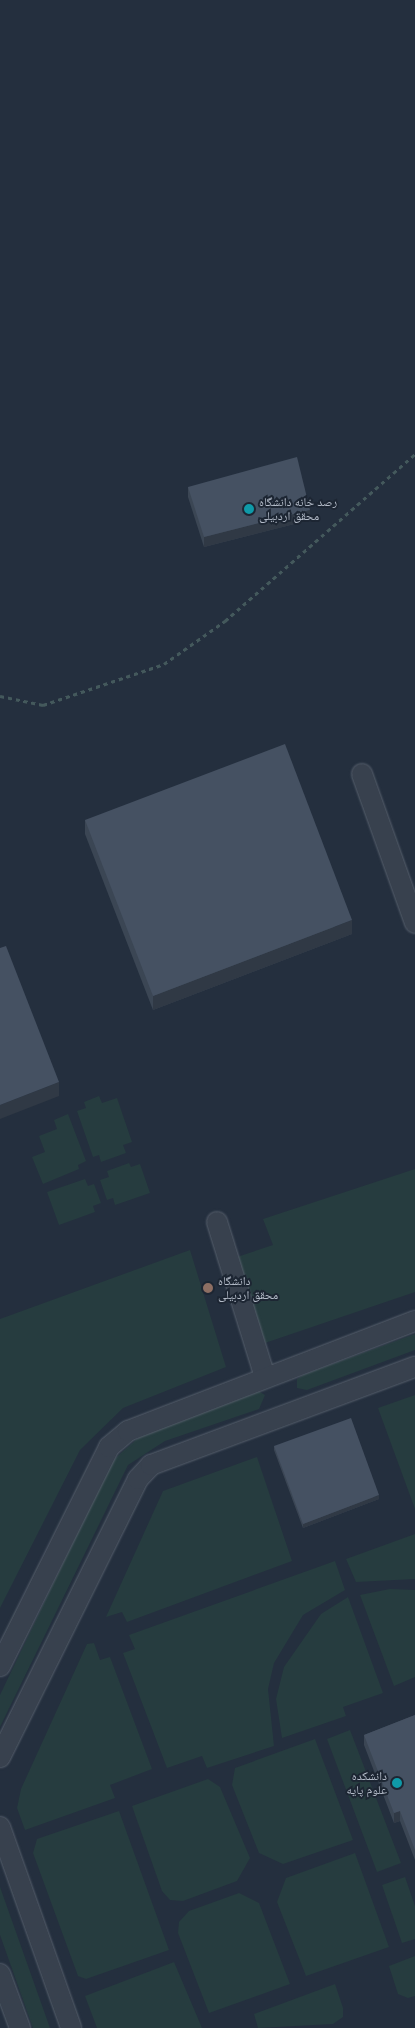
<!DOCTYPE html>
<meta charset="utf-8">
<style>
body{margin:0}
#map{position:relative;width:415px;height:2028px;overflow:hidden;background:#242f3e;font-family:Poppins,"Noto Naskh Arabic",sans-serif}
div>[style]{position:absolute}
[style*='--x']{left:calc(var(--x)*1px);top:calc(var(--y)*1px);width:calc(var(--w)*1px);rotate:calc(var(--a)*1deg)}
.green>*{inset:0;background:#263c3f}
.path>*{height:3px;margin-top:-1.5px;transform-origin:0;background:repeating-linear-gradient(90deg,#44595c 0 4px,transparent 0 8px)}
.roads{filter:drop-shadow(0 0 1px #565f6c) drop-shadow(0 0 1px #565f6c)}
.minor>*{height:20px;margin:-10px;padding:0 10px;transform-origin:10px;border-radius:10px;background:#38414e}
.wall>*{inset:0;background:#3b4654}
.shaded-wall>*{inset:0;background:#303945}
.building>*{inset:0;background:#455162}
.dots>*{width:14px;height:14px;translate:-50% -50%;box-sizing:border-box;border:2px solid #1d2633;border-radius:50%}
span{translate:-50% -50%;white-space:nowrap;text-align:center;line-height:1.15;-webkit-text-stroke:4px #1d2633;paint-order:stroke}
.poi-label{font-size:12px;color:#b4bcc9}
.left{translate:0 -50%;text-align:left}
.right{translate:-100% -50%;text-align:right}
</style>
<div id="map">
<div class="green">
<div style="clip-path:polygon(99px 1096px,102px 1103px,117px 1098px,132px 1142px,123px 1145px,126px 1153px,101px 1162px,99px 1155px,93px 1157px,77px 1111px,86px 1108px,84px 1102px)"></div>
<div style="clip-path:polygon(68px 1114px,86px 1161px,78px 1165px,79px 1169px,43px 1184px,32px 1157px,45px 1152px,39px 1136px,57px 1129px,54px 1120px)"></div>
<div style="clip-path:polygon(129px 1163px,131px 1167px,140px 1164px,150px 1193px,115px 1205px,113px 1198px,107px 1200px,100px 1180px,109px 1177px,107px 1171px)"></div>
<div style="clip-path:polygon(415px 1169px,415px 1292px,265px 1343px,237px 1257px,273px 1245px,263px 1219px)"></div>
<div style="clip-path:polygon(85px 1179px,88px 1186px,94px 1184px,101px 1203px,93px 1206px,95px 1212px,59px 1225px,47px 1192px)"></div>
<div style="clip-path:polygon(190px 1250px,226px 1367px,123px 1408px,80px 1450px,0 1608px,0 1319px)"></div>
<div style="clip-path:polygon(415px 1334px,415px 1350px,307px 1390px,297px 1388px,297px 1379px,305px 1374px)"></div>
<div style="clip-path:polygon(258px 1391px,265px 1395px,259px 1409px,165px 1441px,128px 1465px,0 1727px,0 1695px,112px 1461px,146px 1431px)"></div>
<div style="clip-path:polygon(415px 1395px,415px 1509px,378px 1408px)"></div>
<div style="clip-path:polygon(257px 1457px,292px 1561px,127px 1622px,122px 1612px,106px 1617px,163px 1491px)"></div>
<div style="clip-path:polygon(415px 1534px,415px 1579px,356px 1582px,346px 1559px)"></div>
<div style="clip-path:polygon(335px 1561px,345px 1590px,303px 1615px,274px 1663px,268px 1689px,274px 1746px,207px 1768px,202px 1756px,167px 1768px,123px 1653px,135px 1649px,129px 1635px)"></div>
<div style="clip-path:polygon(390px 1589px,415px 1590px,415px 1677px,394px 1686px,360px 1595px)"></div>
<div style="clip-path:polygon(348px 1597px,383px 1693px,343px 1707px,346px 1716px,282px 1738px,276px 1699px,284px 1667px,321px 1614px)"></div>
<div style="clip-path:polygon(94px 1643px,100px 1660px,110px 1657px,152px 1769px,110px 1785px,115px 1798px,25px 1830px,17px 1808px,21px 1789px,87px 1644px)"></div>
<div style="clip-path:polygon(350px 1730px,401px 1863px,377px 1872px,327px 1739px)"></div>
<div style="clip-path:polygon(315px 1739px,353px 1840px,283px 1864px,259px 1853px,232px 1785px,235px 1768px)"></div>
<div style="clip-path:polygon(208px 1779px,220px 1787px,250px 1858px,237px 1881px,183px 1901px,170px 1900px,162px 1891px,132px 1806px)"></div>
<div style="clip-path:polygon(119px 1811px,169px 1950px,86px 1979px,78px 1976px,33px 1853px,37px 1839px)"></div>
<div style="clip-path:polygon(355px 1853px,389px 1947px,306px 1976px,277px 1902px,286px 1878px)"></div>
<div style="clip-path:polygon(405px 1877px,415px 1906px,415px 1939px,402px 1943px,382px 1885px)"></div>
<div style="clip-path:polygon(0 1887px,50px 2028px,33px 2028px,0 1935px)"></div>
<div style="clip-path:polygon(239px 1893px,259px 1903px,290px 1984px,209px 2013px,178px 1933px,179px 1922px,189px 1911px)"></div>
<div style="clip-path:polygon(415px 1956px,415px 1996px,408px 1998px,398px 1994px,389px 1966px)"></div>
<div style="clip-path:polygon(174px 1962px,202px 2028px,97px 2028px,85px 1996px)"></div>
<div style="clip-path:polygon(335px 1984px,343px 2008px,343px 2017px,333px 2024px,258px 2028px,254px 2014px)"></div>
</div>
<div class="path">
<div style="--x:0;--y:696;--w:44;--a:11.8"></div>
<div style="--x:43;--y:705;--w:128;--a:-18.7"></div>
<div style="--x:164;--y:664;--w:75;--a:-35.2"></div>
<div style="--x:225;--y:621;--w:253;--a:-41.3"></div>
</div>
<div class="roads">
<div class="minor">
<div style="--x:362;--y:774;--w:158;--a:70.4"></div>
<div style="--x:217;--y:1222;--w:162;--a:72.8"></div>
<div style="--x:0;--y:1666;--w:245;--a:-63.5"></div>
<div style="--x:109;--y:1447;--w:25;--a:-40"></div>
<div style="--x:128;--y:1431;--w:307;--a:-21"></div>
<div style="--x:0;--y:1757;--w:310;--a:-63.6"></div>
<div style="--x:138;--y:1479;--w:19;--a:-47"></div>
<div style="--x:151;--y:1465;--w:282;--a:-20.4"></div>
<div style="--x:0;--y:1827;--w:213;--a:70.5"></div>
<div style="--x:0;--y:1974;--w:58;--a:69.7"></div>
</div>
</div>
<div class="wall">
<div style="clip-path:polygon(188px 487px,310px 520px,204px 547px,188px 497px)"></div>
<div style="clip-path:polygon(85px 820px,352px 934px,153px 1010px,85px 834px)"></div>
<div style="clip-path:polygon(274px 1446px,379px 1499px,303px 1528px,274px 1450px)"></div>
<div style="clip-path:polygon(415px 1715px,415px 1860px,400px 1821px,394px 1823px,364px 1745px,364px 1735px)"></div>
</div>
<div class="shaded-wall">
<div style="clip-path:polygon(310px 510px,310px 520px,204px 547px,204px 537px)"></div>
<div style="clip-path:polygon(352px 920px,352px 934px,153px 1010px,153px 996px)"></div>
<div style="clip-path:polygon(59px 1082px,59px 1096px,0 1119px,0 1105px)"></div>
<div style="clip-path:polygon(379px 1495px,379px 1499px,303px 1528px,303px 1524px)"></div>
<div style="clip-path:polygon(400px 1811px,400px 1821px,394px 1823px,394px 1813px)"></div>
</div>
<div class="building">
<div style="clip-path:polygon(297px 457px,310px 510px,204px 537px,188px 487px)"></div>
<div style="clip-path:polygon(285px 744px,352px 920px,153px 996px,85px 820px)"></div>
<div style="clip-path:polygon(6px 946px,59px 1082px,0 1105px,0 948px)"></div>
<div style="clip-path:polygon(351px 1418px,379px 1495px,303px 1524px,274px 1446px)"></div>
<div style="clip-path:polygon(415px 1715px,415px 1850px,400px 1811px,394px 1813px,364px 1735px)"></div>
</div>
<div class="dots">
<div style="left:249px;top:509px;background:#0f9aa8"></div>
<div style="left:208px;top:1288px;background:#8d6e63"></div>
<div style="left:397px;top:1783px;background:#0f9aa8"></div>
</div>
<div class="poi-label">
<span class="left" style="left:259px;top:509px">رصد خانه دانشگاه<br>محقق اردبیلی</span>
<span class="left" style="left:218px;top:1288px">دانشگاه<br>محقق اردبیلی</span>
<span class="right" style="left:387px;top:1783px">دانشکده<br>علوم پایه</span>
</div>
</div>
